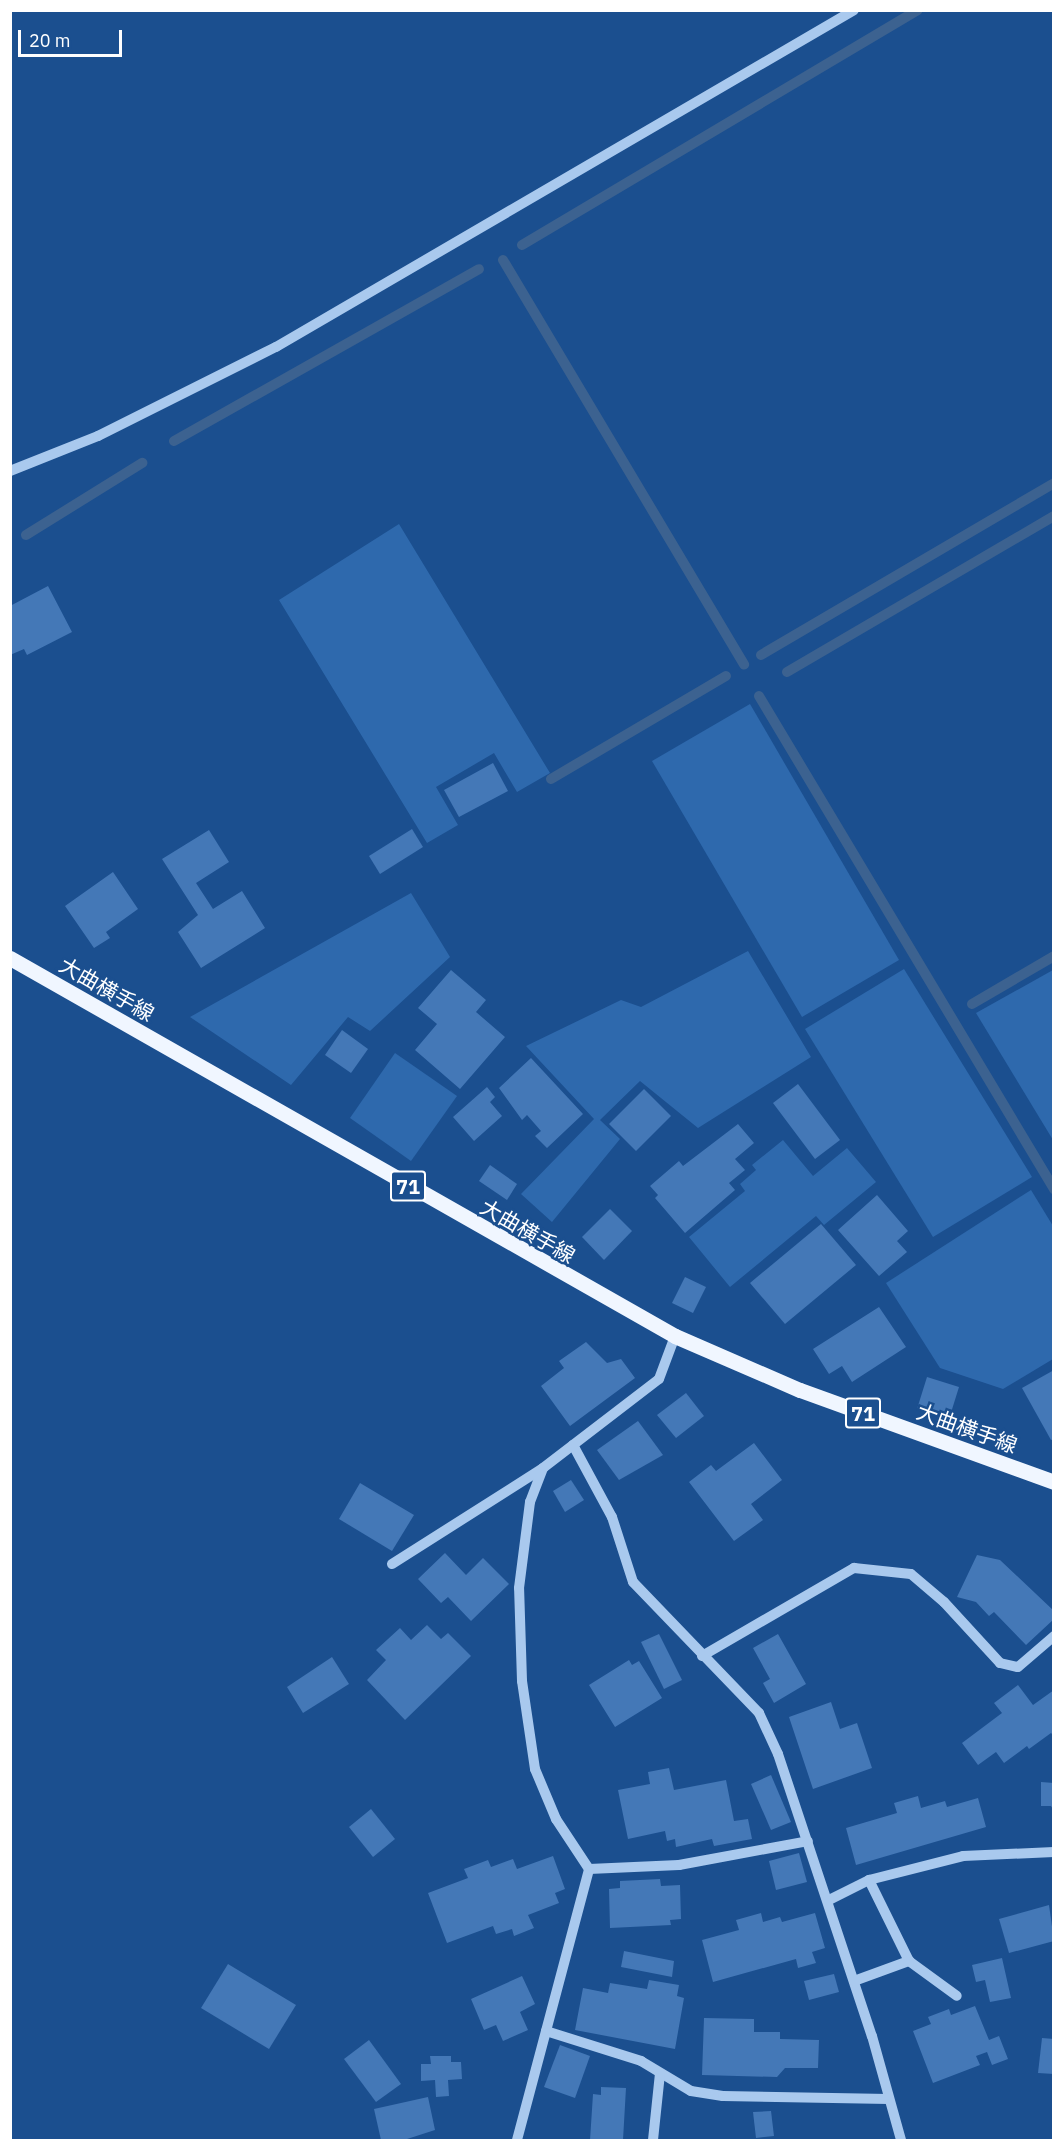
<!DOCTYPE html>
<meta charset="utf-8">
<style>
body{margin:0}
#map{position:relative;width:1064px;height:2151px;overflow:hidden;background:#1b4f8f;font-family:"IBM Plex Sans","Noto Sans JP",sans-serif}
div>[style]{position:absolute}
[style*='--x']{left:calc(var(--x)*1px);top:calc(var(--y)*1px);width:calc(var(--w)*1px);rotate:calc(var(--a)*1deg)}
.green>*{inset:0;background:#2e69ad}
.stream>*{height:10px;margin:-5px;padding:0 5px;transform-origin:5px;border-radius:5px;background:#3c6290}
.building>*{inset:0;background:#4478b7}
.minor>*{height:10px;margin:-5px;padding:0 5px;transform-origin:5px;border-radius:5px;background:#a9c9ee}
.major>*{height:15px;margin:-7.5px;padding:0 7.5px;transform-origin:7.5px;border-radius:7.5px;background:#f0f6ff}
span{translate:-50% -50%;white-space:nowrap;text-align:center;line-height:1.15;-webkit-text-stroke:5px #1b4f8f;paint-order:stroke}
.shield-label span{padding:2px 4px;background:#1b4f8f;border:2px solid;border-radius:4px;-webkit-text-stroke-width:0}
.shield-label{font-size:20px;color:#fff;font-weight:700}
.street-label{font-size:21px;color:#fff}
.frame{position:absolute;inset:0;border:12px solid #fff;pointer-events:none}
.scale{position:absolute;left:18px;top:30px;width:104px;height:27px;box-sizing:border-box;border:3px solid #fff;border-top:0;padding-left:8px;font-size:18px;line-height:21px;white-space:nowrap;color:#fff;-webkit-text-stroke:4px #1b4f8f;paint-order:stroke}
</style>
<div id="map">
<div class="green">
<div style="clip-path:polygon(399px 524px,550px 773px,517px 792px,494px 753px,436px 787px,458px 825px,427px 843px,279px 600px)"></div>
<div style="clip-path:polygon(750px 704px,899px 960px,802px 1017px,652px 761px)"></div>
<div style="clip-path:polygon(411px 893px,450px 957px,370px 1031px,348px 1017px,291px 1085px,190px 1017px)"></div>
<div style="clip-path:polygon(748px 951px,811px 1057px,698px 1128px,640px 1081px,600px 1120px,620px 1139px,552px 1222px,521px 1194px,594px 1119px,526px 1046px,621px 1000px,641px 1007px)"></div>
<div style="clip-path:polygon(904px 969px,1032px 1177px,933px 1237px,805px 1029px)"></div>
<div style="clip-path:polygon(1053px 970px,1053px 1140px,976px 1013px)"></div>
<div style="clip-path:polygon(395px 1053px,457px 1096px,411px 1161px,350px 1118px)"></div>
<div style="clip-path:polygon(783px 1140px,813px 1176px,847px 1148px,876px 1182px,824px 1225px,816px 1216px,730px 1287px,689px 1237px,745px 1191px,740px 1184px,756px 1170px,752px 1165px)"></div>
<div style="clip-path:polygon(1031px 1190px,1053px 1226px,1053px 1359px,1003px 1389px,940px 1368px,886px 1283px)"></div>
</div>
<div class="stream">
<div style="--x:522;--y:245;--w:460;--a:-30.7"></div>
<div style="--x:503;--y:260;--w:471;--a:59.2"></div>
<div style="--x:174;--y:441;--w:350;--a:-29.4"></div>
<div style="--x:26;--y:535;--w:137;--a:-31.8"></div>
<div style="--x:761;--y:655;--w:340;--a:-30.4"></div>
<div style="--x:787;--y:672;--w:309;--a:-30.3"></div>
<div style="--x:759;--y:696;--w:575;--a:59.1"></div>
<div style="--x:551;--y:779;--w:203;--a:-30.5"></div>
<div style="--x:972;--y:1004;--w:95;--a:-30.3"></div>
</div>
<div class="building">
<div style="clip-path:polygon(48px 586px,72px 632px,27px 655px,24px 649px,10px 655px,10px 606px)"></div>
<div style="clip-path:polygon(493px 763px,508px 791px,459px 817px,444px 790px)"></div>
<div style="clip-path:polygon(412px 829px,423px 847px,380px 874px,369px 856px)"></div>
<div style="clip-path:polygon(209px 830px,229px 862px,196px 883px,213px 909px,242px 891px,265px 928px,201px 968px,178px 932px,198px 915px,162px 859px)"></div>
<div style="clip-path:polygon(113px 872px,138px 909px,106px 932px,110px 938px,94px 948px,65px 906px)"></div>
<div style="clip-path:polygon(451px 970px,486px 1000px,476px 1012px,505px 1037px,460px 1089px,415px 1050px,437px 1024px,418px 1008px)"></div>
<div style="clip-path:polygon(342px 1030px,368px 1049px,351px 1073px,325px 1055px)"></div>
<div style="clip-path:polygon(531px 1058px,583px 1114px,547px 1148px,535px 1136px,541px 1131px,527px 1115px,522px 1120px,499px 1088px)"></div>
<div style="clip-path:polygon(798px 1084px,840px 1140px,815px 1159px,773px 1103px)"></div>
<div style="clip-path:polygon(487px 1087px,495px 1097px,490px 1102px,502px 1116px,474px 1141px,453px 1117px)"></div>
<div style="clip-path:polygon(644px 1089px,671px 1116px,636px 1151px,609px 1124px)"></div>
<div style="clip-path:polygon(738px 1124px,754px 1143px,735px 1159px,745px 1170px,729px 1183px,735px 1190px,685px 1233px,655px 1198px,658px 1195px,650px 1186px,679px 1161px,683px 1166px)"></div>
<div style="clip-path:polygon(490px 1165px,517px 1184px,507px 1200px,479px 1181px)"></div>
<div style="clip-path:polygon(877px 1195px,908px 1231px,897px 1241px,907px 1252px,879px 1276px,838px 1230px)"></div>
<div style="clip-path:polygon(610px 1209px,632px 1231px,604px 1260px,582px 1237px)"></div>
<div style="clip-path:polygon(821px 1224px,856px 1265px,785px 1324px,750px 1283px)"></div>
<div style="clip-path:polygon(685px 1277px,706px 1287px,693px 1313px,672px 1303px)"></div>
<div style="clip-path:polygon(879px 1307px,906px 1347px,852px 1382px,842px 1366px,829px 1374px,813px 1349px)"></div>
<div style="clip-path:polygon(586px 1342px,607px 1363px,621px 1359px,635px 1378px,570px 1426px,541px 1386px,564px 1368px,559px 1361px)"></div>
<div style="clip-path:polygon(1054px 1370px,1054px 1439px,1051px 1440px,1022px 1388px)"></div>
<div style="clip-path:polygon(927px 1377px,959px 1387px,949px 1419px,917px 1409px)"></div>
<div style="clip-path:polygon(686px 1393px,704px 1416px,676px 1438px,657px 1415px)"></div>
<div style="clip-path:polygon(638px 1421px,663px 1455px,619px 1480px,597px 1450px)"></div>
<div style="clip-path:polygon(754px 1443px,782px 1480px,751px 1504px,763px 1520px,734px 1541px,689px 1482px,711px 1465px,716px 1471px)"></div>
<div style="clip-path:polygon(571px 1480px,584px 1500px,565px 1512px,553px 1491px)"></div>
<div style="clip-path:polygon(360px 1483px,414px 1515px,392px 1551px,339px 1519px)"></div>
<div style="clip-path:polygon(445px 1553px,466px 1575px,483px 1558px,509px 1584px,471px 1621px,448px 1597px,441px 1603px,418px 1579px)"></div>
<div style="clip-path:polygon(977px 1555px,1000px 1560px,1054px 1611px,1054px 1619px,1026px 1645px,994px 1612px,989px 1616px,976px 1602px,957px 1597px)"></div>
<div style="clip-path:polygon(427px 1625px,441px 1639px,448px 1633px,471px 1656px,405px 1720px,367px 1680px,386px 1660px,376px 1650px,400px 1628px,411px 1640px)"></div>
<div style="clip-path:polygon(659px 1634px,682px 1680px,664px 1689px,641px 1642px)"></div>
<div style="clip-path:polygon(778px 1634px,806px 1684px,774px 1703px,763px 1683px,770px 1679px,753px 1648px)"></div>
<div style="clip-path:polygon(332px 1657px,349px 1684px,303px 1713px,287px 1687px)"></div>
<div style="clip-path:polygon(629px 1660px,632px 1665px,639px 1661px,662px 1698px,615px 1727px,589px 1685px)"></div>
<div style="clip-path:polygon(1018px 1685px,1033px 1705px,1054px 1690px,1054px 1736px,1051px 1733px,1029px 1749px,1027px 1746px,1004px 1763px,996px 1752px,978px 1765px,962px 1743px,1002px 1713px,994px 1703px)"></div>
<div style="clip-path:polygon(831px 1702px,840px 1729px,857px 1723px,872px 1768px,813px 1789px,789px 1717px)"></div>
<div style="clip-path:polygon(669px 1768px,674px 1790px,726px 1780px,734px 1821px,748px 1819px,752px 1839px,714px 1846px,712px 1839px,676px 1847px,675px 1839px,667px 1841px,665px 1831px,628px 1839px,618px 1790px,650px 1784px,648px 1772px)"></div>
<div style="clip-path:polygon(771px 1775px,791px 1822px,771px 1830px,751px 1784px)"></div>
<div style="clip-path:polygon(1041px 1782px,1054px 1783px,1054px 1811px,1051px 1806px,1041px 1806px)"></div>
<div style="clip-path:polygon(918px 1796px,921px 1808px,945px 1801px,947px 1807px,978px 1798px,986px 1827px,856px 1865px,846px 1828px,897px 1813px,894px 1803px)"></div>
<div style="clip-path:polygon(371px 1809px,395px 1839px,373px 1857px,349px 1827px)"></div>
<div style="clip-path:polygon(799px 1853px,807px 1882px,776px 1890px,769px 1861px)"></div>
<div style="clip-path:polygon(553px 1856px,565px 1889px,555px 1893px,559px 1903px,528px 1915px,534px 1928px,514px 1936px,512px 1929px,496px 1934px,493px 1926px,447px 1943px,428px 1893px,468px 1878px,464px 1869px,488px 1860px,491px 1867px,513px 1859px,517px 1869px)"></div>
<div style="clip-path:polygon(660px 1879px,661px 1886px,680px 1885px,681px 1919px,670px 1920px,671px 1925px,610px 1928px,609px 1889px,620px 1888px,620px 1881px)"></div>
<div style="clip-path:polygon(1049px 1905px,1054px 1941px,1009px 1953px,999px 1919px)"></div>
<div style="clip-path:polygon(761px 1913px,763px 1922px,780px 1917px,782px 1922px,815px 1913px,825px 1948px,812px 1952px,816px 1963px,798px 1968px,796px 1959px,713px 1982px,702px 1940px,739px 1930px,736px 1920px)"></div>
<div style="clip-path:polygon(624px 1951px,674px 1961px,672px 1977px,621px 1967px)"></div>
<div style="clip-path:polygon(1002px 1958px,1011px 1998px,990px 2002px,985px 1980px,976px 1982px,972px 1965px)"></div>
<div style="clip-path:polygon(228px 1964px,296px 2005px,269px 2049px,201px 2008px)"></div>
<div style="clip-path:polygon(834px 1974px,839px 1992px,809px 2000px,804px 1981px)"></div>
<div style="clip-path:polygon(522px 1976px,535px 2004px,520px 2012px,528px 2030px,503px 2041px,496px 2025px,484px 2030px,471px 1999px)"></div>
<div style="clip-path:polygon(649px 1980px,679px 1985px,677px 1996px,684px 1998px,675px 2049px,575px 2030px,583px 1988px,608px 1993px,610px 1983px,647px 1989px)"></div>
<div style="clip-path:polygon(975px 2006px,989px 2040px,999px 2036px,1008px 2059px,992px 2065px,987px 2052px,976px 2056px,980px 2065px,933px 2083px,913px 2031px,931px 2024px,928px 2017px,949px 2009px,951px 2015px)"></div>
<div style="clip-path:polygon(704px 2018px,754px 2019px,754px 2032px,780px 2032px,780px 2039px,819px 2040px,818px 2068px,785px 2068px,777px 2077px,702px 2075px)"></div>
<div style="clip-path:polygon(1042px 2038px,1054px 2039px,1054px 2074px,1038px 2073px)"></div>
<div style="clip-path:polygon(369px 2040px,401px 2084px,376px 2102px,344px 2059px)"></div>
<div style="clip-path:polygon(560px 2045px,590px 2056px,575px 2098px,544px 2087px)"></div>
<div style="clip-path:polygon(430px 2056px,451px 2056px,451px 2062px,461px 2062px,462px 2079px,448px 2080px,449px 2096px,436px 2097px,435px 2080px,421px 2081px,421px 2064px,431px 2064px)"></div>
<div style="clip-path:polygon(601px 2087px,626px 2088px,623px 2140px,590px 2140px,593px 2094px,601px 2095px)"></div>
<div style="clip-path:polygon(428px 2097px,435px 2130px,404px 2140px,381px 2140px,374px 2109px)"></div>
<div style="clip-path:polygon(771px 2111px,774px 2136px,756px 2138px,753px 2112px)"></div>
</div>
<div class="minor">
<div style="--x:10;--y:471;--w:95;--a:-21.7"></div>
<div style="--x:98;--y:436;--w:199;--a:-26.6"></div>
<div style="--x:276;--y:347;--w:669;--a:-30.24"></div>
<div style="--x:573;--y:1445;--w:82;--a:61.6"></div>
<div style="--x:612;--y:1517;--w:68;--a:72.1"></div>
<div style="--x:633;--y:1582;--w:182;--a:46.1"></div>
<div style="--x:759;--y:1713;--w:45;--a:65.1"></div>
<div style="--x:778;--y:1754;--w:297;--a:71.6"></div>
<div style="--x:872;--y:2036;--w:108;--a:74.4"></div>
<div style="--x:392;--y:1564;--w:179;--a:-32.4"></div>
<div style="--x:702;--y:1656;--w:176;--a:-30.1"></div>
<div style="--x:854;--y:1568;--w:57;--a:6"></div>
<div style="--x:911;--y:1574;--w:43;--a:40.3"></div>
<div style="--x:944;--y:1602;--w:83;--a:47.4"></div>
<div style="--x:1000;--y:1663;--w:18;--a:13"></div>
<div style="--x:1018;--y:1667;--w:48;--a:-40.7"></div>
<div style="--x:589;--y:1869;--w:90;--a:-2.5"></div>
<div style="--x:679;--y:1865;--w:131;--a:-10.5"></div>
<div style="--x:869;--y:1880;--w:90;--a:63.7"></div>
<div style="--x:909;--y:1961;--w:59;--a:36.1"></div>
<div style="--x:829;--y:1900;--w:45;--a:-26.6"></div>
<div style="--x:869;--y:1880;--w:97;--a:-14.3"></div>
<div style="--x:963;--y:1856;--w:91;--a:-2.5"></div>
<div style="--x:854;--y:1981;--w:59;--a:-20"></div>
<div style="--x:546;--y:2031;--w:100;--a:17.5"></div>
<div style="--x:641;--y:2061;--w:58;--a:31"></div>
<div style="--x:691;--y:2091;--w:32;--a:9"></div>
<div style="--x:723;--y:2096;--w:166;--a:1"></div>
<div style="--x:517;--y:2140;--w:280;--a:-75.1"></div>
<div style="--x:589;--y:1869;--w:60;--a:-123.4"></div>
<div style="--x:556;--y:1819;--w:54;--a:-112.8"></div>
<div style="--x:535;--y:1769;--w:89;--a:-98.4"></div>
<div style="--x:522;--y:1681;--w:93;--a:-91.8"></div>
<div style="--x:519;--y:1588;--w:87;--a:-82.7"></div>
<div style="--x:530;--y:1502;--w:36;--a:-69"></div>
<div style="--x:543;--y:1468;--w:146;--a:-37.5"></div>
<div style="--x:659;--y:1379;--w:46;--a:-69.6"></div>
<div style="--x:653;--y:2140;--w:67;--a:-84"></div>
</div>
<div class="major">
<div style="--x:10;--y:958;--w:765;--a:29.61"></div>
<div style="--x:675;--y:1336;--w:136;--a:23.4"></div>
<div style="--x:800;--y:1390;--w:270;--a:19.9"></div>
</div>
<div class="shield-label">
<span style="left:408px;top:1186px">71</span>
<span style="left:863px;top:1413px">71</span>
</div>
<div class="street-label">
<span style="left:107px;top:989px;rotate:30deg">大曲横手線</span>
<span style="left:528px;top:1231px;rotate:30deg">大曲横手線</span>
<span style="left:967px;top:1428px;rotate:20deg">大曲横手線</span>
</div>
<div class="frame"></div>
<div class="scale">20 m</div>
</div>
